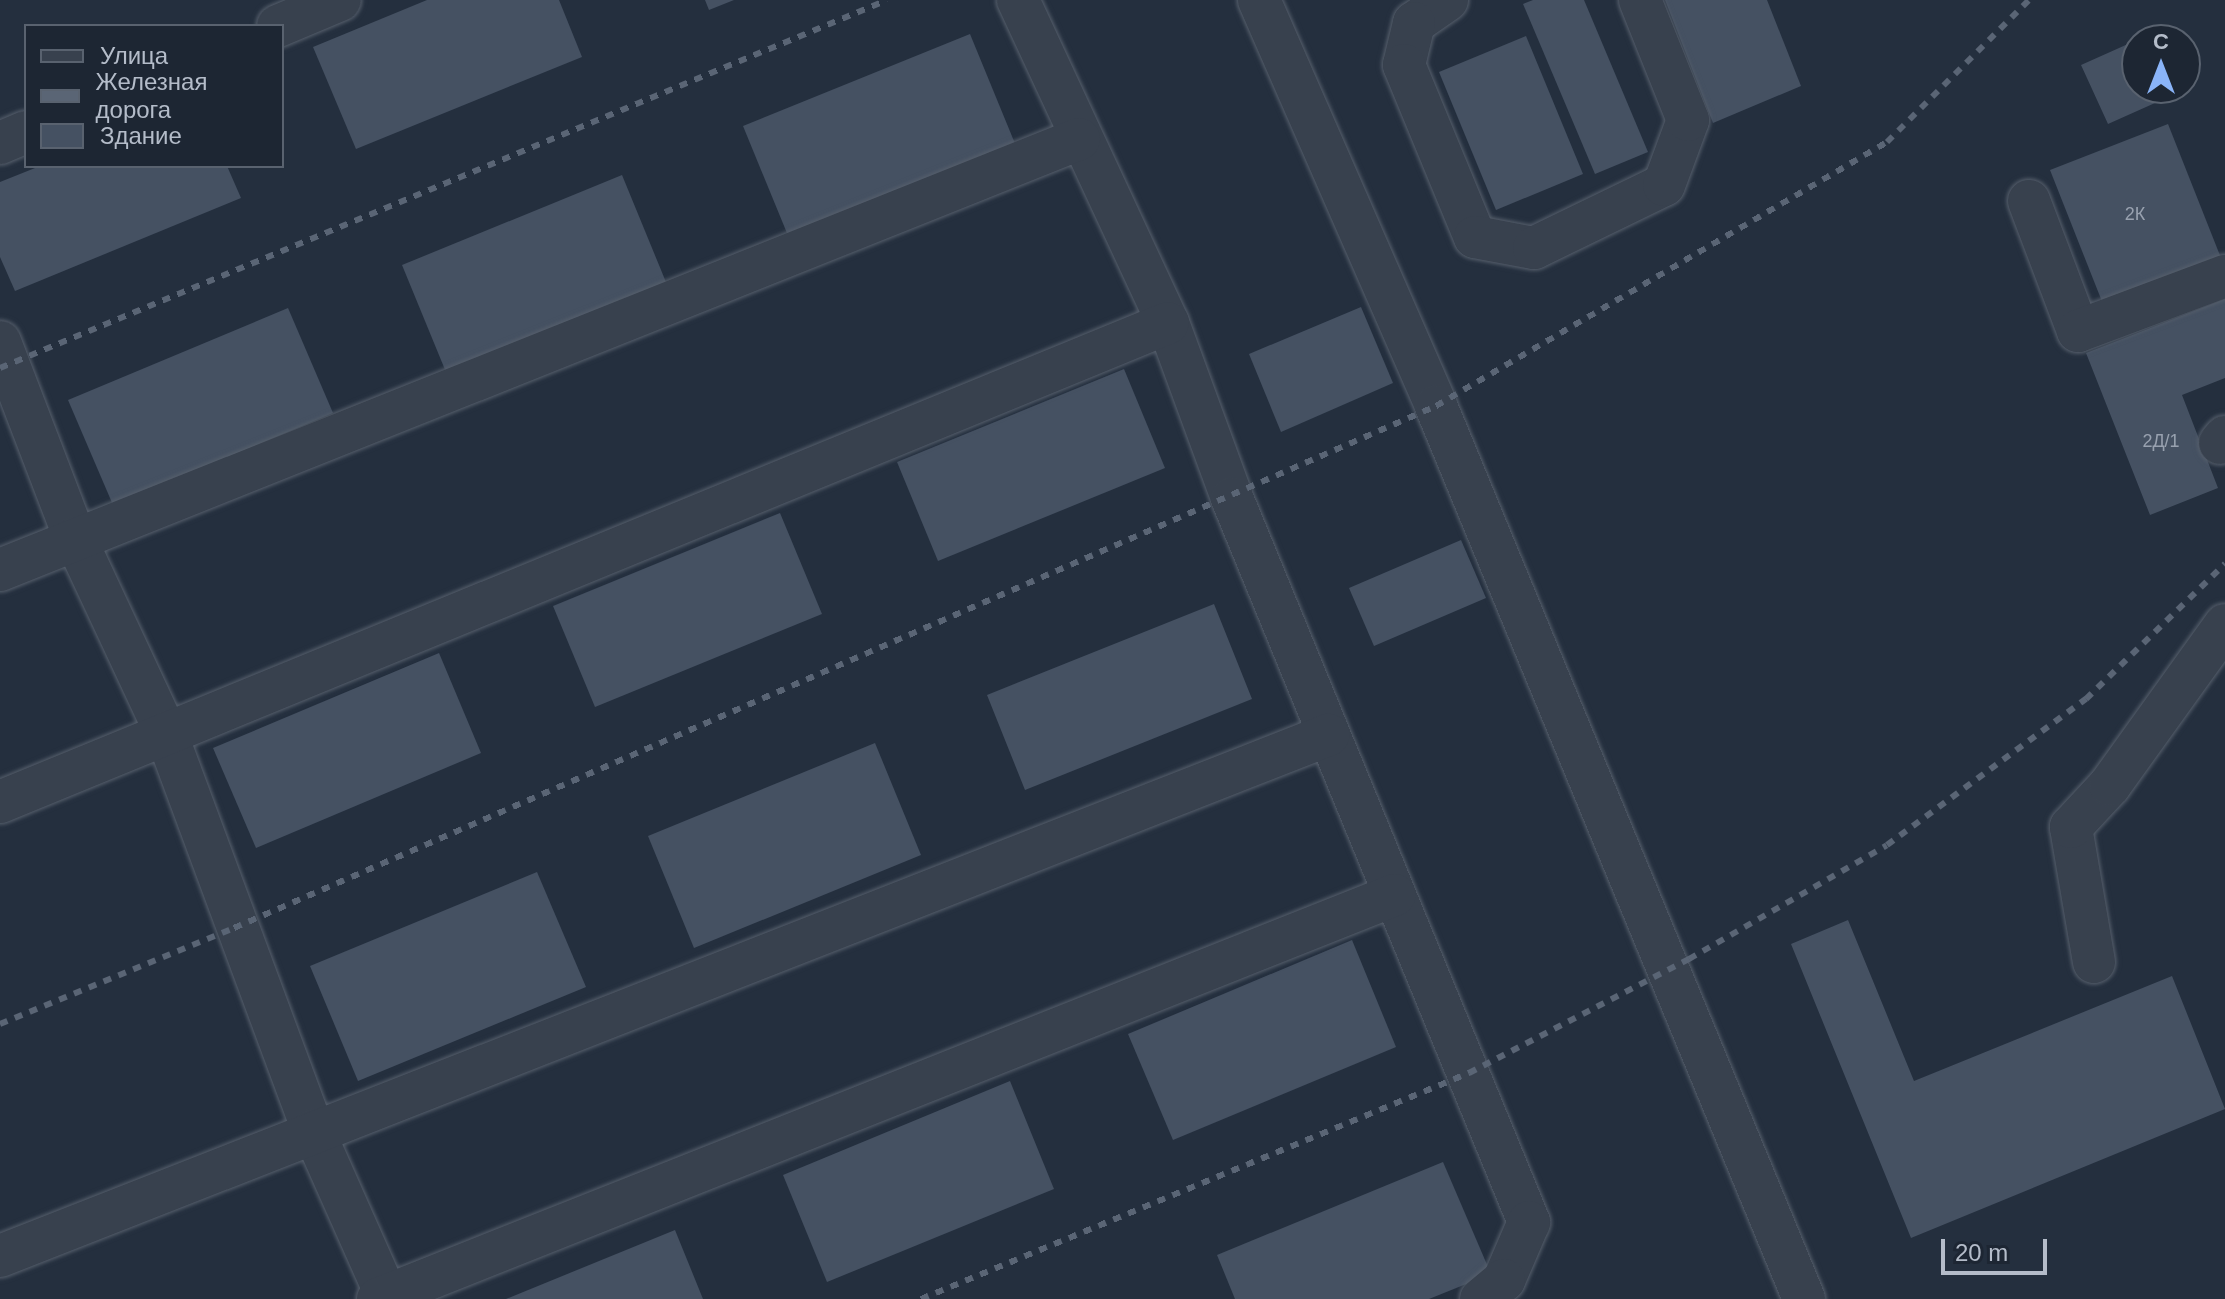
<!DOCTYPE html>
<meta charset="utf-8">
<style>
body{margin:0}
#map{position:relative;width:2225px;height:1299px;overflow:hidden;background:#242f3e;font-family:Helvetica,sans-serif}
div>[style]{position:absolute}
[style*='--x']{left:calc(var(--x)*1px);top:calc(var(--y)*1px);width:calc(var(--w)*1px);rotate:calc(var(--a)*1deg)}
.building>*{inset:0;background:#455162}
.roads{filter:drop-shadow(0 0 2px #565f6c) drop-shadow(0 0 2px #565f6c)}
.minor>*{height:42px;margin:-21px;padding:0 21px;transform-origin:21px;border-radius:21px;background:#38414e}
.rail>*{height:6px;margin-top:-3px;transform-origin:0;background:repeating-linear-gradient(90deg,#5a6575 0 8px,transparent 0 16px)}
span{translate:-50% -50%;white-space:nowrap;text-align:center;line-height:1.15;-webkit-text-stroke:6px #1d2633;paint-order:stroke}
.number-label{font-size:18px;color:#98a1af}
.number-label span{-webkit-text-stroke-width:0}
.legend{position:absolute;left:24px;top:24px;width:260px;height:144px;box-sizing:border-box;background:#1d2633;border:2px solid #59626f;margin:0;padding:10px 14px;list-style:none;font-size:24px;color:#b4bcc9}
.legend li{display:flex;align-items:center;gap:16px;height:40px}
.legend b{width:40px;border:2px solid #59626f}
.north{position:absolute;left:2121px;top:24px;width:80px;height:80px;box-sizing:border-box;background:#1d2633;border:2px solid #59626f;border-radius:50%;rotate:0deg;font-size:22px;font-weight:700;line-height:32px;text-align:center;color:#b4bcc9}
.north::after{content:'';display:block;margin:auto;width:28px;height:36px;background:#8ab4f8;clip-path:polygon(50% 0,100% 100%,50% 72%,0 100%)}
.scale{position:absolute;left:1941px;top:1239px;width:106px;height:36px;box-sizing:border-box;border:4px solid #b4bcc9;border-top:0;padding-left:10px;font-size:24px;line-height:28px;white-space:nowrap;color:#b4bcc9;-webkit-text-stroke:6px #1d2633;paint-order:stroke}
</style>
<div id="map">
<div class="building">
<div style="clip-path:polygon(427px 0,559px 0,582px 57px,356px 149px,313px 47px)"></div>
<div style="clip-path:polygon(705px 0,734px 0,709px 10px)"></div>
<div style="clip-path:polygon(1533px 0,1584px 0,1648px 152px,1595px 174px,1523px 4px)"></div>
<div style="clip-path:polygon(1665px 0,1767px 0,1801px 86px,1713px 123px)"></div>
<div style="clip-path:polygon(970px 34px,1016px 146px,789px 238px,743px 126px)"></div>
<div style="clip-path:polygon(1526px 36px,1583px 174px,1496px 210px,1439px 72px)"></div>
<div style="clip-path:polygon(2128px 44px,2137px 65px,2137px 88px,2148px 88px,2155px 103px,2108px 124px,2081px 65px)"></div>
<div style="clip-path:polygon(2168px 124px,2221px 258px,2103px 304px,2050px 170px)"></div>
<div style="clip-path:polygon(40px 166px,227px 166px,241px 198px,15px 291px,0 257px,0 182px)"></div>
<div style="clip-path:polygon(622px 175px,668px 287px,448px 377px,402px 265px)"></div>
<div style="clip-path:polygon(2225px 299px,2225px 378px,2182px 395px,2218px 488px,2150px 515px,2086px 353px)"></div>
<div style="clip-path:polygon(1361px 307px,1393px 383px,1281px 432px,1249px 354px)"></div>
<div style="clip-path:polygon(288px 308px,333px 413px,113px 505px,68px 400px)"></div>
<div style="clip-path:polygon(1124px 369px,1165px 468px,938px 561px,897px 462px)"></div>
<div style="clip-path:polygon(780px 513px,822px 614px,595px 707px,553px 606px)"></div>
<div style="clip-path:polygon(1461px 540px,1486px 598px,1374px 646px,1349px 588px)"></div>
<div style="clip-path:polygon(1214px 604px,1252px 699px,1025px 790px,987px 695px)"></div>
<div style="clip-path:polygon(439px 653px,481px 753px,256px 848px,213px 748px)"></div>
<div style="clip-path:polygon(875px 743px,921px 855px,694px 948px,648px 836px)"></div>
<div style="clip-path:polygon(537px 872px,586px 987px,358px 1081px,310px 966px)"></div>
<div style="clip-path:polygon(1848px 920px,1914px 1081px,2172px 976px,2225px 1109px,1911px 1238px,1791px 944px)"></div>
<div style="clip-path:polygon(1352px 940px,1396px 1047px,1173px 1140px,1128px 1034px)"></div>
<div style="clip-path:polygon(1010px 1081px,1054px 1189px,827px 1282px,783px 1175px)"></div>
<div style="clip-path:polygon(1443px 1162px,1491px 1274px,1429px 1299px,1235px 1299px,1217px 1255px)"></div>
<div style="clip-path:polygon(675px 1230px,703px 1299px,506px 1299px)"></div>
</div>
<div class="roads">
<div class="minor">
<div style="--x:1018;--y:0;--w:356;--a:65.1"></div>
<div style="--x:1168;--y:323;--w:186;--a:69.9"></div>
<div style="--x:1232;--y:498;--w:783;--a:67.7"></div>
<div style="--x:1529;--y:1222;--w:63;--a:113.3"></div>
<div style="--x:1504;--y:1280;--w:30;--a:140"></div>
<div style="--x:1259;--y:0;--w:443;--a:66.4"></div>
<div style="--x:1436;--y:406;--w:966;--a:67.6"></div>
<div style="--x:1447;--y:0;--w:40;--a:145.1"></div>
<div style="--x:1414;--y:23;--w:43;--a:103.4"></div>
<div style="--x:1404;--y:65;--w:186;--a:67.6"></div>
<div style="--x:1475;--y:237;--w:60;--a:10.6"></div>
<div style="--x:1534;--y:248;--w:144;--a:-25.9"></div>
<div style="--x:1664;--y:185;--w:69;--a:-69.7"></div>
<div style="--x:1688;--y:120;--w:129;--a:-111.8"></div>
<div style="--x:278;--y:26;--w:67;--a:-22.8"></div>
<div style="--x:0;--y:143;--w:28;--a:-23"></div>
<div style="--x:2029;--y:201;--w:139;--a:69.3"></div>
<div style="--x:2078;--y:331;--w:157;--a:-20.5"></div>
<div style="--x:0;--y:342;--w:210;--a:69.1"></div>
<div style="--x:75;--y:538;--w:215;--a:65"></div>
<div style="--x:166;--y:733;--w:423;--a:69.7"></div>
<div style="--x:313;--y:1130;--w:185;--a:66.1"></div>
<div style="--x:2220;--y:443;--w:8;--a:-50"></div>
<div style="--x:0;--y:570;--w:1162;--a:-21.77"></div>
<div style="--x:0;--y:802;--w:1262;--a:-22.3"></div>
<div style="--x:2094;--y:962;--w:137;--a:-99.7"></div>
<div style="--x:2071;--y:827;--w:57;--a:-47.1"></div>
<div style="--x:2110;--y:785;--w:197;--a:-54.3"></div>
<div style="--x:0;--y:1256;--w:1427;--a:-21.42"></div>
<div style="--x:378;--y:1299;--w:1094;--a:-21.67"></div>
</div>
</div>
<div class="rail">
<div style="--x:0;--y:368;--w:960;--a:-22.53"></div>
<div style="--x:0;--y:1024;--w:253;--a:-22.3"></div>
<div style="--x:234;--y:928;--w:1310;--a:-23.47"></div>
<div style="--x:1436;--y:406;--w:523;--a:-30.34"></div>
<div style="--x:1887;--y:142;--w:201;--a:-45"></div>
<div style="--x:921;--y:1299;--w:593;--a:-22.41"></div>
<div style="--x:1469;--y:1073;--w:248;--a:-27.4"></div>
<div style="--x:1689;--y:959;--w:228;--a:-29.9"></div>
<div style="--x:1887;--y:845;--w:247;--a:-36.3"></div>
<div style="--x:2086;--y:699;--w:194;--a:-44.2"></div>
</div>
<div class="number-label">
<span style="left:2135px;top:214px">2К</span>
<span style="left:2161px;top:441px">2Д/1</span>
</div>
<ul class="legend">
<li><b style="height:10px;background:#38414e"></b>Улица</li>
<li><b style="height:10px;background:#5a6575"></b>Железная дорога</li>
<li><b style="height:22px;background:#455162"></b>Здание</li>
</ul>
<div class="north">С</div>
<div class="scale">20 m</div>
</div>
